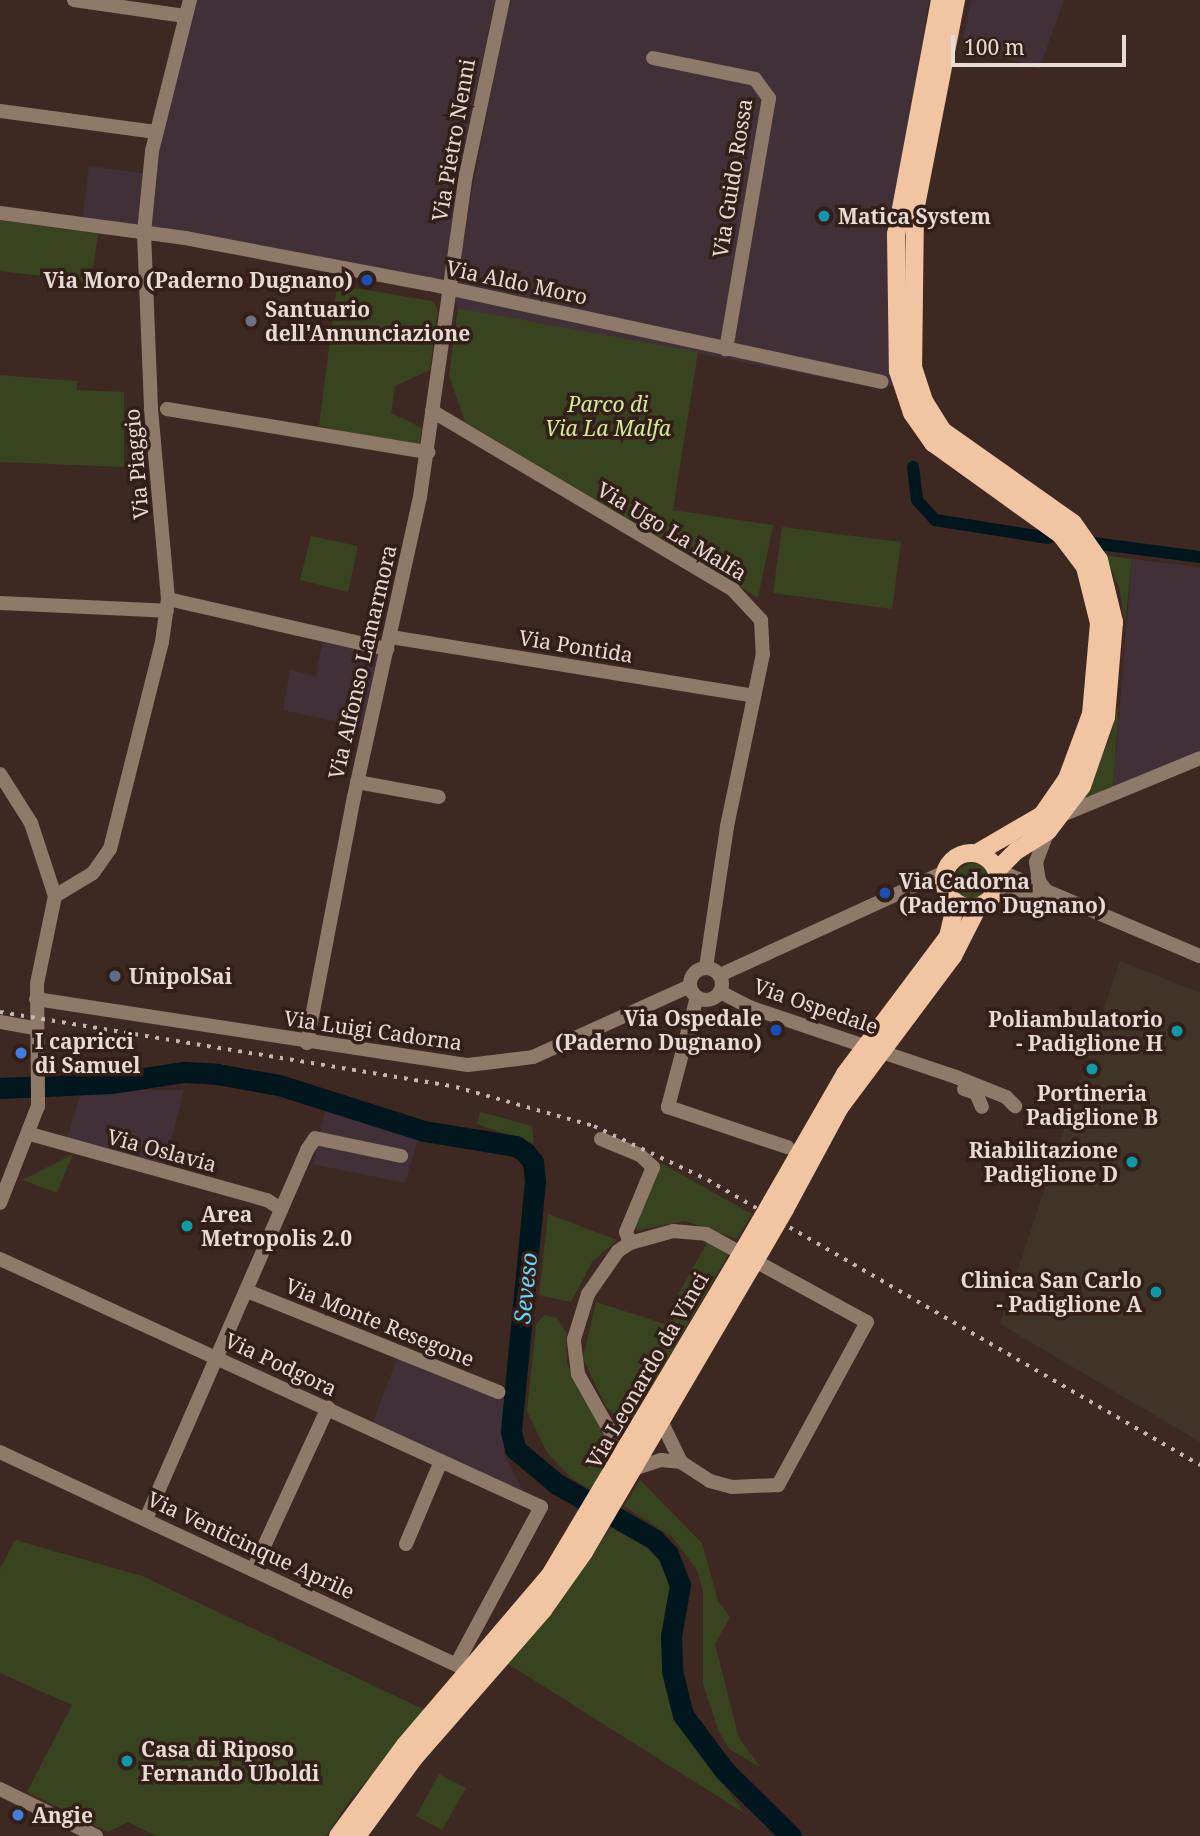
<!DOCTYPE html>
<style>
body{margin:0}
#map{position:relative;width:1200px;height:1836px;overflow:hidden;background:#3e2922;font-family:"Noto Serif",serif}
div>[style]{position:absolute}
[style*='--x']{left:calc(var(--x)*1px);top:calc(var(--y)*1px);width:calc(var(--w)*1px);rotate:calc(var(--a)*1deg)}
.industrial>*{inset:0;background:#423039}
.medical>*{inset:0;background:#3f3425}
.green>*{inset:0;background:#384320}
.round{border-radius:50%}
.canal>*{height:12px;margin:-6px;padding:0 6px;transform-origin:6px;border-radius:6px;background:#01161d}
.river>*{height:21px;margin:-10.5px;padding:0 10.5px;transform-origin:10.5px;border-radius:10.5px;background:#01161d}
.minor>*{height:14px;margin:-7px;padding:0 7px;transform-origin:7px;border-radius:7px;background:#8f7a69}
.minor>.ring{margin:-7px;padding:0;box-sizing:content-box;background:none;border:14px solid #8f7a69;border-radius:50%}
.major>*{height:18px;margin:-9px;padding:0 9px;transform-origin:9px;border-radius:9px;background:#f1c5a2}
.major>.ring{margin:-9px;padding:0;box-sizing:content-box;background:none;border:18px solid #f1c5a2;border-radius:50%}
.rail>*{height:3.5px;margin-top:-1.75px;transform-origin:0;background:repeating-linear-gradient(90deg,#c4b5af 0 3.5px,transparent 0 10.5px)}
.major-bridge>*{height:18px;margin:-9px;padding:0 9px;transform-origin:9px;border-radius:9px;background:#f1c5a2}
.dots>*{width:19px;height:19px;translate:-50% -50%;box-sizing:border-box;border:4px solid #331f18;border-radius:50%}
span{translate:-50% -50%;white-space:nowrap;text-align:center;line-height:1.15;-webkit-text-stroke:7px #331f18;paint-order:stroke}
.street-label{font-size:21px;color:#e8dad5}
.poi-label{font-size:21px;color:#e8dad5;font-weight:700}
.left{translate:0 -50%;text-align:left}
.right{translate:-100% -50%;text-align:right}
.park-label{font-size:21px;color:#d2ed99;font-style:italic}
.water-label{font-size:23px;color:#67d5f7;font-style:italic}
.scale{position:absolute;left:951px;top:35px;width:175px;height:32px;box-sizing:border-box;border:4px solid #e8dad5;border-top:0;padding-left:9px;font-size:21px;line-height:24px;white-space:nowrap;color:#e8dad5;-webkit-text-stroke:5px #331f18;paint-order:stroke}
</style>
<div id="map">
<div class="industrial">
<div style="clip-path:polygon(192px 0,495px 0,458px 176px,445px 283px,82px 222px,89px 166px,146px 174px)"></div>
<div style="clip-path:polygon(509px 0,929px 0,889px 245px,888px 339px,895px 385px,879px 388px,458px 308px,452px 294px)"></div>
<div style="clip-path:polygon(971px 0,1064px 0,1039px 69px,962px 42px)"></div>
<div style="clip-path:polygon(1132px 559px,1200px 568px,1200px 754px,1113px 790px)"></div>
<div style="clip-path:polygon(323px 639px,382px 653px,366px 728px,283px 710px,290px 670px,316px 676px)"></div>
<div style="clip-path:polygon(82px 1090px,184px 1090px,164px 1168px,66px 1141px)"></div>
<div style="clip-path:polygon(325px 1111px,418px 1139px,405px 1183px,313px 1164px)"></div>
<div style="clip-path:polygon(398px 1357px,505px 1399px,504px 1454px,523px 1491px,372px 1424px)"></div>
</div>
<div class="medical">
<div style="clip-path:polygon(1120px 961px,1200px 993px,1200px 1442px,1000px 1324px)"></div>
</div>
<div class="green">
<div style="clip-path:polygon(0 220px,98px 234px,91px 282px,0 271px)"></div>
<div style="clip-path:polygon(337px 285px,432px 301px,438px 309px,430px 370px,395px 386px,391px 413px,422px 428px,419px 446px,319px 426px)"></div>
<div style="clip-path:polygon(458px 308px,698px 352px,673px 510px,773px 525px,758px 598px,465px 422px,449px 375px)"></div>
<div style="clip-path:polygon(0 375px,77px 381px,77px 390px,124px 392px,124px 467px,0 462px)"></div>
<div style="clip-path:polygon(782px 527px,901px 542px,892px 609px,773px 593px)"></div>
<div style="clip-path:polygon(311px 536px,358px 546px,348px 592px,300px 580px)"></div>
<div style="clip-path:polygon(1105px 555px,1132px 559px,1125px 623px,1119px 587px)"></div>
<div style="clip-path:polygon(1119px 702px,1113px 790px,1080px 800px,1110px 739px)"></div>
<div class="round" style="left:955px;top:863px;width:38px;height:38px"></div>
<div style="clip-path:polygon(480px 1112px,532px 1126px,534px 1144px,477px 1124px)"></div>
<div style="clip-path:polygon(73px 1154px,57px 1193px,22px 1180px)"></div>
<div style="clip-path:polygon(661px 1163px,752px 1214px,737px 1239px,685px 1221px,638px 1230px,634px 1224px)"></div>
<div style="clip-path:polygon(548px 1214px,617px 1240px,592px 1262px,571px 1302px,539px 1295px)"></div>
<div style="clip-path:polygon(708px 1241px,730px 1252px,634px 1417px,617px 1416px,606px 1407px,583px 1358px,596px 1302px,668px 1325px,679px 1293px)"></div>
<div style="clip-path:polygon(544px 1315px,557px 1318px,566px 1332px,567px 1364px,606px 1439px,607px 1464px,592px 1490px,571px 1478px,546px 1451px,527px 1411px,536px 1325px)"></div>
<div style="clip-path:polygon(640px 1480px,702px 1543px,718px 1601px,730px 1617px,715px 1644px,739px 1738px,760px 1767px,729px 1749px,719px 1732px,703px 1684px,703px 1591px,697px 1570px,672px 1537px,624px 1506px)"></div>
<div style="clip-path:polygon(613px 1525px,649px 1545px,671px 1575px,674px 1589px,664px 1622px,665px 1649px,675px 1715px,744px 1813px,507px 1663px,553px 1612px)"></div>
<div style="clip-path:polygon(15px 1540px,142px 1576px,427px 1711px,350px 1800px,326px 1836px,156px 1836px,128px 1822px,108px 1832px,27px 1792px,72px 1705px,0 1673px,0 1569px)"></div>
<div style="clip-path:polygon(439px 1774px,466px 1788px,442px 1830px,416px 1816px)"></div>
</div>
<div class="canal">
<div style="--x:913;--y:467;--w:33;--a:83"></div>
<div style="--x:917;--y:500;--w:27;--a:48"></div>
<div style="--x:935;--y:520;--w:115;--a:9"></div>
<div style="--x:1093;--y:543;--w:108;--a:7.5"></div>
</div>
<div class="river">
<div style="--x:0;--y:1088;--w:111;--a:-2.6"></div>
<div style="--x:111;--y:1083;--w:74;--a:-8.6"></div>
<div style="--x:184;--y:1072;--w:33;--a:3"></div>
<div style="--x:217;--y:1074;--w:63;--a:10.1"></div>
<div style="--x:279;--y:1085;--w:152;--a:17.6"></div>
<div style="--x:424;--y:1131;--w:93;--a:9.3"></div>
<div style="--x:516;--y:1146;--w:11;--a:34"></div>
<div style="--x:525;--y:1152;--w:13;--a:51"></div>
<div style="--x:533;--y:1162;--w:19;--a:84"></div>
<div style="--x:535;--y:1181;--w:251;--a:95.5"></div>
<div style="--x:511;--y:1431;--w:18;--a:77"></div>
<div style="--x:515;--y:1449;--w:55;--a:39.8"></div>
<div style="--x:557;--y:1484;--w:112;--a:29.6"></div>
<div style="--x:654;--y:1539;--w:21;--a:47"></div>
<div style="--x:668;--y:1554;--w:33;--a:69"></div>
<div style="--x:680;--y:1585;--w:52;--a:100"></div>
<div style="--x:671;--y:1636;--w:35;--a:88"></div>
<div style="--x:672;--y:1671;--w:45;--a:76"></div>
<div style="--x:683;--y:1715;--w:69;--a:53.3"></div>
<div style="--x:724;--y:1770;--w:94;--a:44.6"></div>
</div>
<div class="minor">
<div style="--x:74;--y:0;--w:112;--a:8.2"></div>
<div style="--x:653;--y:58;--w:104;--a:11.6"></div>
<div style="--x:755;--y:79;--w:24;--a:54"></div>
<div style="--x:769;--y:98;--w:255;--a:99.7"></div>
<div style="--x:0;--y:111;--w:157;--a:7.7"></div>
<div style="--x:0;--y:213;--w:187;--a:7.7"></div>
<div style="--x:185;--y:238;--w:248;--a:10.7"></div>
<div style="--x:429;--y:284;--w:463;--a:12.2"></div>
<div style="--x:167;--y:409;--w:265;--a:9.4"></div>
<div style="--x:432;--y:411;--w:350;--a:30.7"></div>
<div style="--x:733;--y:590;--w:41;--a:47"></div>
<div style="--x:761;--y:620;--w:34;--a:87"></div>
<div style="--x:763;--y:654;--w:177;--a:101.8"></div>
<div style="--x:727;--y:827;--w:142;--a:98.5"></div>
<div style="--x:168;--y:599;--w:225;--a:12.9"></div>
<div style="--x:0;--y:603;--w:167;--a:2.7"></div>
<div style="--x:391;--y:637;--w:368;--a:9.2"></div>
<div style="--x:0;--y:774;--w:58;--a:57.7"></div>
<div style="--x:31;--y:823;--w:77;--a:71.8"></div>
<div style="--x:55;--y:896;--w:90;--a:101.6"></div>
<div style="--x:37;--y:984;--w:122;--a:89.5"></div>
<div style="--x:38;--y:1106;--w:104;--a:111.4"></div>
<div style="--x:357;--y:782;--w:83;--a:10.4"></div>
<div style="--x:1062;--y:815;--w:149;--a:-22.4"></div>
<div style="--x:997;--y:870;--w:220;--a:23"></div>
<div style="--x:996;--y:891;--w:40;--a:5.7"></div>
<div style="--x:1047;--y:892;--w:14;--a:-126"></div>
<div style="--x:1039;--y:881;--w:19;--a:-99"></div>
<div style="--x:1036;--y:862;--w:33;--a:-69"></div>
<div style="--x:55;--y:896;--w:44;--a:-31.2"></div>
<div style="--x:93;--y:873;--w:29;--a:-55"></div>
<div style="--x:110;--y:849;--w:213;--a:-75.9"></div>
<div style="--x:162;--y:642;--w:43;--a:-82.1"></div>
<div style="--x:168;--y:599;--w:193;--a:-95.1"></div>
<div style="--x:151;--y:407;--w:174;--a:-92.3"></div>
<div style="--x:144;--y:233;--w:82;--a:-84.4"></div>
<div style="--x:152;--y:151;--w:156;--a:-75.9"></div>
<div class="ring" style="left:690px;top:968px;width:18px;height:18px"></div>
<div style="--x:720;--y:975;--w:247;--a:-24.6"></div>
<div style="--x:720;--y:992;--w:33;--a:27"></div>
<div style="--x:749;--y:1007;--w:219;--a:18.7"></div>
<div style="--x:956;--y:1077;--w:54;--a:21.8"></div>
<div style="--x:1006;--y:1097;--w:13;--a:45"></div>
<div style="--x:697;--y:997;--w:114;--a:104.8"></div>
<div style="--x:668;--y:1107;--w:126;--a:18.6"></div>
<div style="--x:36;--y:999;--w:437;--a:8.7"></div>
<div style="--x:468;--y:1065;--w:65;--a:-7"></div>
<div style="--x:533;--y:1057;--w:172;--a:-24.3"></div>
<div style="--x:0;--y:1022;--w:35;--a:10"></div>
<div style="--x:307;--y:1043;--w:250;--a:-79.2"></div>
<div style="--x:354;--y:797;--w:307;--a:-77.6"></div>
<div style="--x:420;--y:497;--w:325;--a:-81.9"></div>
<div style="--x:466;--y:175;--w:179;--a:-78.1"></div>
<div style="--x:964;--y:1089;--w:13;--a:18"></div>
<div style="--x:976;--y:1093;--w:15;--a:67"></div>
<div style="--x:30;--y:1134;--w:246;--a:15.6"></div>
<div style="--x:267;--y:1200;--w:17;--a:33"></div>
<div style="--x:601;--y:1139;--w:42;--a:22.3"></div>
<div style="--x:640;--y:1155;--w:18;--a:43"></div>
<div style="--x:653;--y:1167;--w:70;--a:112.6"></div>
<div style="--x:626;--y:1232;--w:12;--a:70"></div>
<div style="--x:0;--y:1259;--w:595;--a:24.63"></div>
<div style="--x:541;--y:1507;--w:179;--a:118.3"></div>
<div style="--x:247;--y:1291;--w:271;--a:21.9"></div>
<div style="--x:0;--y:1452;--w:513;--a:25.02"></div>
<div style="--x:623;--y:1454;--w:92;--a:-119.4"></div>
<div style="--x:578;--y:1374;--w:35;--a:-97"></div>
<div style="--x:574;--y:1339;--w:47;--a:-72.7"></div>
<div style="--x:588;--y:1294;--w:52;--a:-55.1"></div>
<div style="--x:618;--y:1251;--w:14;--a:-34"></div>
<div style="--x:630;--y:1243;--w:45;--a:-15.6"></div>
<div style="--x:673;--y:1231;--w:33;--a:5"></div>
<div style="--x:706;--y:1234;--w:183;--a:28.7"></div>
<div style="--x:867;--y:1322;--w:186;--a:118.6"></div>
<div style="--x:778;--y:1485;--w:46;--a:177.5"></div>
<div style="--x:732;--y:1487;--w:23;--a:-165"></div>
<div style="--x:710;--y:1481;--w:35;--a:-147"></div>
<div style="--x:681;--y:1462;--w:46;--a:-116"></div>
<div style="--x:633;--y:1469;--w:29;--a:-18"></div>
<div style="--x:661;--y:1460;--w:20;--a:6"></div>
<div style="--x:146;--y:1519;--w:403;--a:-66.4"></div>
<div style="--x:307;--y:1150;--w:14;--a:-56"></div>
<div style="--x:315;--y:1138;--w:88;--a:11.8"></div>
<div style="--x:406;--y:1544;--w:90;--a:-67.1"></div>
<div style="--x:253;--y:1570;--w:179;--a:-65.2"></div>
<div style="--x:0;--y:1789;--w:107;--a:26.1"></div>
</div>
<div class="major">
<div style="--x:940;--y:0;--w:238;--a:100.6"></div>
<div style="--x:896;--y:234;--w:137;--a:89.2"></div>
<div style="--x:898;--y:371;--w:44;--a:71.6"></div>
<div style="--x:912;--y:413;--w:37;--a:55"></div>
<div style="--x:933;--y:443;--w:158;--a:35.7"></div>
<div style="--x:1061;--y:535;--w:40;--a:53"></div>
<div style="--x:1085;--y:567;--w:58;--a:76"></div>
<div style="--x:1099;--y:623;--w:91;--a:95"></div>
<div style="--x:1091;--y:714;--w:69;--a:110.3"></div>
<div style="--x:1067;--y:779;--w:44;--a:124.8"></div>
<div style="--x:1042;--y:815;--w:75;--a:149.7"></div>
<div style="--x:956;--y:0;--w:214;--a:101"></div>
<div style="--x:915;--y:210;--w:157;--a:90.7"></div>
<div style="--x:913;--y:367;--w:36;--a:72"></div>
<div style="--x:924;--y:401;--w:36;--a:58"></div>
<div style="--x:943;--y:431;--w:159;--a:35.3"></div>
<div style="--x:1073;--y:523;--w:45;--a:54.9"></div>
<div style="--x:1099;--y:560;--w:64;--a:76.4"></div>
<div style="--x:1114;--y:622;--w:95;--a:94.8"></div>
<div style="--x:1106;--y:717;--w:73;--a:109.2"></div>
<div style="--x:1082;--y:786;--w:56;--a:127.1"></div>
<div style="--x:1048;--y:831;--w:36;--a:148"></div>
<div style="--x:1017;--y:850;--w:28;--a:135"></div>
<div class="ring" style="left:944px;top:853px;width:36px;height:36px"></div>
<div style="--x:772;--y:1201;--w:146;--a:-60.1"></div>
<div style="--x:845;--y:1074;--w:171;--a:-53.1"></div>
<div style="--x:948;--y:937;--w:35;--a:-77"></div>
<div style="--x:785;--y:1209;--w:116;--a:-61.7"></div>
<div style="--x:840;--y:1107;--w:189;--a:-53.2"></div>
<div style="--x:953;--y:956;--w:55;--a:-63"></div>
<div style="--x:338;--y:1836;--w:113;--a:-53.6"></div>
<div style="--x:405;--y:1745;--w:223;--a:-49.5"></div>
<div style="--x:550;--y:1575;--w:369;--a:-59.2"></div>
<div style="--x:357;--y:1836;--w:97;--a:-53.8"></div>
<div style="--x:414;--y:1758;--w:196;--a:-48.9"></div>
<div style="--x:543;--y:1610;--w:71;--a:-54.7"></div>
<div style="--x:584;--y:1552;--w:332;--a:-59.6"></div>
</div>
<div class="rail">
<div style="--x:0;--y:1012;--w:462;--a:9.3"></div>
<div style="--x:456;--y:1087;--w:143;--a:15.8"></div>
<div style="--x:594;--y:1126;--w:126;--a:25.3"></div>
<div style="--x:708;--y:1180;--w:569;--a:30.08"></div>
</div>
<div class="major-bridge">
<div style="--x:739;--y:1258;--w:66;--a:-59.9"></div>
<div style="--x:752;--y:1266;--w:66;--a:-59.9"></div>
</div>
<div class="dots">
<div style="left:824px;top:216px;background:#0f9aa8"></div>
<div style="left:367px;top:280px;background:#1a4fb4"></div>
<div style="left:251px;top:321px;background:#6b7280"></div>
<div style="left:885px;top:893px;background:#1a4fb4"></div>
<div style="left:115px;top:976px;background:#5c6f8a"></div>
<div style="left:776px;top:1030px;background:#1a4fb4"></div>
<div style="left:1177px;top:1031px;background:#0f9aa8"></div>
<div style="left:21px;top:1053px;background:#3f7fe0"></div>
<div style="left:1092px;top:1069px;background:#0f9aa8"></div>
<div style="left:1132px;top:1162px;background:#0f9aa8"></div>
<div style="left:187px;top:1226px;background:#0f9aa8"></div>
<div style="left:1156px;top:1292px;background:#0f9aa8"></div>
<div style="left:127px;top:1761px;background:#0f9aa8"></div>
<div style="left:18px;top:1815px;background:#3f7fe0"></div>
</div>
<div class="street-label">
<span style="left:453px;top:140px;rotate:-80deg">Via Pietro Nenni</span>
<span style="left:732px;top:178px;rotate:-81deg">Via Guido Rossa</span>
<span style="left:517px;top:282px;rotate:12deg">Via Aldo Moro</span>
<span style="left:136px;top:464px;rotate:-95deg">Via Piaggio</span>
<span style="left:672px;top:531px;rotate:31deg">Via Ugo La Malfa</span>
<span style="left:576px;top:646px;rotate:9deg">Via Pontida</span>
<span style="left:362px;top:662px;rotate:-77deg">Via Alfonso Lamarmora</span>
<span style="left:816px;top:1006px;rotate:19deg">Via Ospedale</span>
<span style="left:373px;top:1030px;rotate:8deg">Via Luigi Cadorna</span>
<span style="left:162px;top:1150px;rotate:15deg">Via Oslavia</span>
<span style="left:380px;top:1322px;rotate:22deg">Via Monte Resegone</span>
<span style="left:281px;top:1364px;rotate:25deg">Via Podgora</span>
<span style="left:647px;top:1370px;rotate:-60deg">Via Leonardo da Vinci</span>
<span style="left:251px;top:1545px;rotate:25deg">Via Venticinque Aprile</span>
</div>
<div class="poi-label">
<span class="left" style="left:838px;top:216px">Matica System</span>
<span class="right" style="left:353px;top:280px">Via Moro (Paderno Dugnano)</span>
<span class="left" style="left:265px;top:321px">Santuario<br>dell'Annunciazione</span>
<span class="left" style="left:899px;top:893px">Via Cadorna<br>(Paderno Dugnano)</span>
<span class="left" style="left:129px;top:976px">UnipolSai</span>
<span class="right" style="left:762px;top:1030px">Via Ospedale<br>(Paderno Dugnano)</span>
<span class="right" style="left:1163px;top:1031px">Poliambulatorio<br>- Padiglione H</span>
<span class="left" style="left:35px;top:1053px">I capricci<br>di Samuel</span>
<span style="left:1092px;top:1105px">Portineria<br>Padiglione B</span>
<span class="right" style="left:1118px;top:1162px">Riabilitazione<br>Padiglione D</span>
<span class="left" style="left:201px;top:1226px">Area<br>Metropolis 2.0</span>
<span class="right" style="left:1142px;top:1292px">Clinica San Carlo<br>- Padiglione A</span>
<span class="left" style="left:141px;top:1761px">Casa di Riposo<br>Fernando Uboldi</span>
<span class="left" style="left:32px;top:1815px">Angie</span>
</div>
<div class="park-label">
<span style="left:608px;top:416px">Parco di<br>Via La Malfa</span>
</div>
<div class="water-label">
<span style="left:525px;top:1288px;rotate:-84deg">Seveso</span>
</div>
<div class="scale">100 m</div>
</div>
